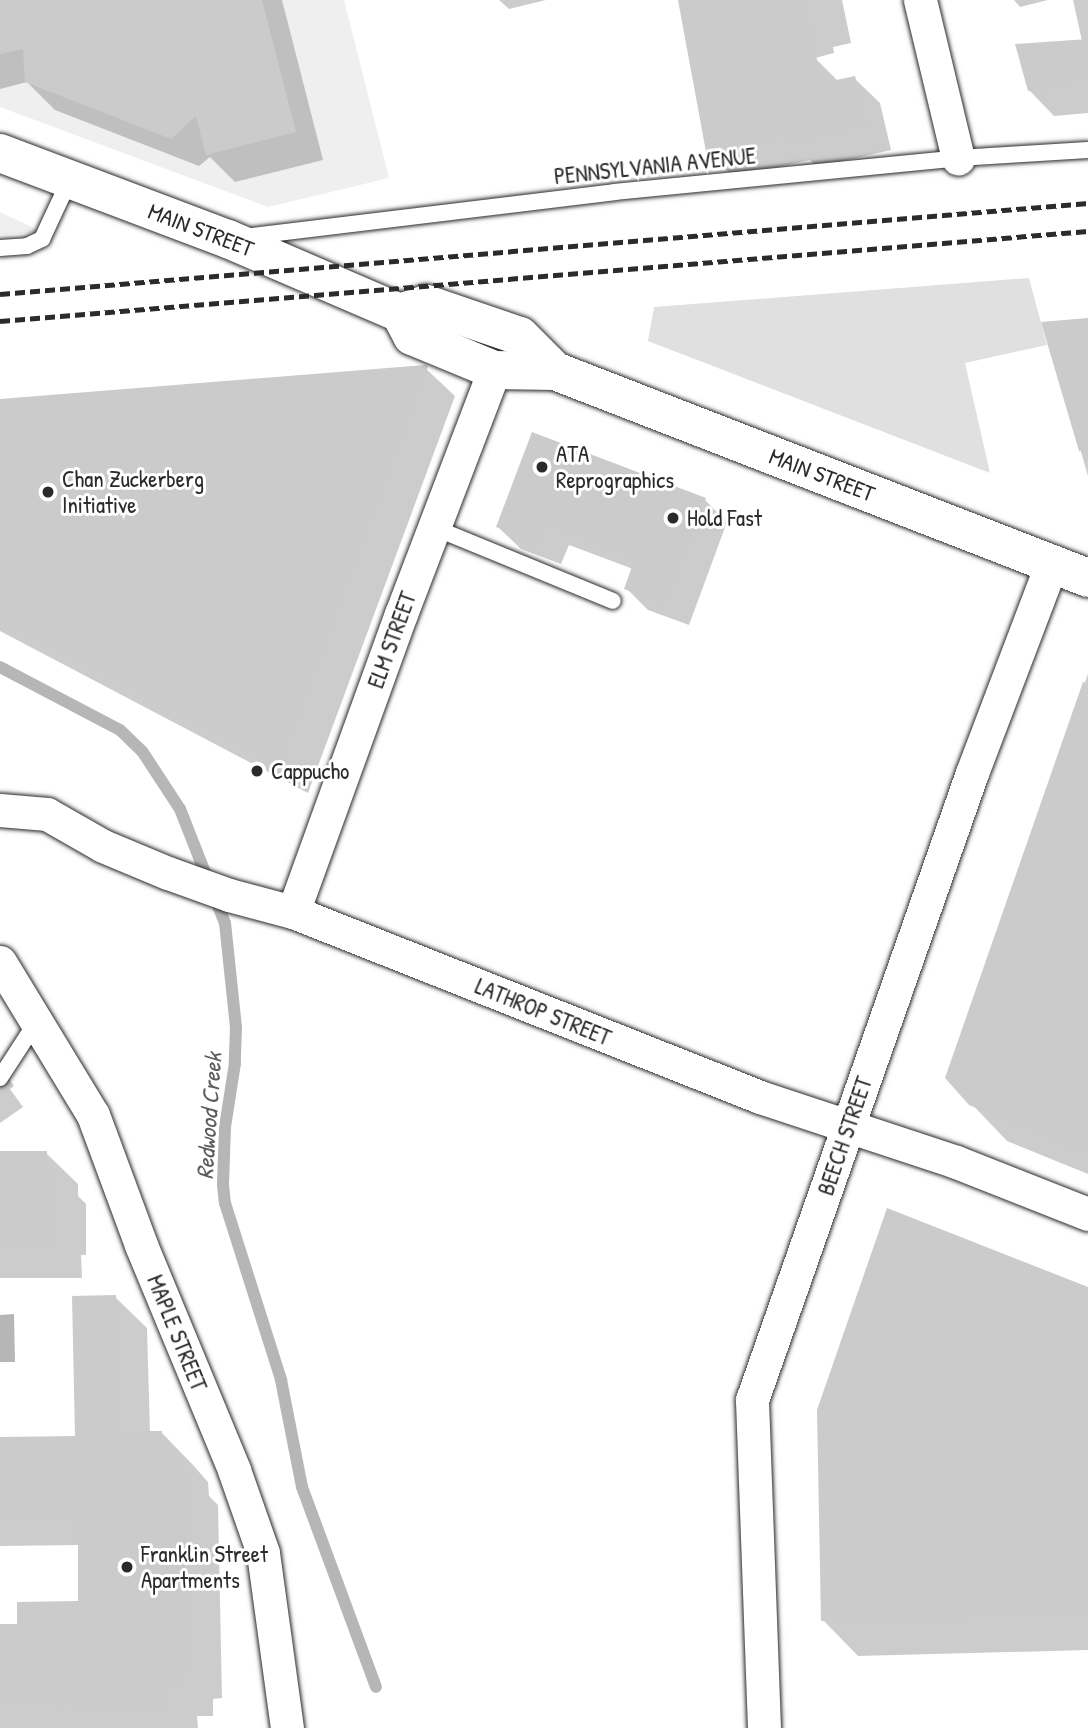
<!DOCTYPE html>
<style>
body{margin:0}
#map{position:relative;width:1088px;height:1728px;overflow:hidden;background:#fff;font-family:"Patrick Hand",sans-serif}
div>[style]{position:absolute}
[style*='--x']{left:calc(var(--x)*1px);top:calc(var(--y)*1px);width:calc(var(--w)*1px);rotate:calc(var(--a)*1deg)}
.built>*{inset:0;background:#efefef}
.green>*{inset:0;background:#e0e0e0}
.water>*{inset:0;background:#b6b6b6}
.shadow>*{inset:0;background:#0003}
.stream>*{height:12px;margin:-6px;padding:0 6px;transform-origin:6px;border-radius:6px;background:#b6b6b6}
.building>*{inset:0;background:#cbcbcb}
.roads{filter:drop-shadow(0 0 2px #2b2b2b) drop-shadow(0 0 2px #2b2b2b)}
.service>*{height:16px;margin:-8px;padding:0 8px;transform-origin:8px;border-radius:8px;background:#fff}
.minor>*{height:33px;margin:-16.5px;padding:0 16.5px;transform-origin:16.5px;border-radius:16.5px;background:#fff}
.tertiary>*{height:38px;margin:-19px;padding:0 19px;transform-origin:19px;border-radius:19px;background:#fff}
.rail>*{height:5px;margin-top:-2.5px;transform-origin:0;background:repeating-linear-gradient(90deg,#2b2b2b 0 10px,transparent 0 15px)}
.dots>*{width:19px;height:19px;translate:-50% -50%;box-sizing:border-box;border:4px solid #fff;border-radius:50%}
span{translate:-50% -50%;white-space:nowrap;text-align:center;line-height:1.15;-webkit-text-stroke:6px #fff;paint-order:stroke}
.street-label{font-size:23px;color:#2b2b2b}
.poi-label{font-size:23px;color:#2b2b2b}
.left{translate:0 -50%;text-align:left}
.water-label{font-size:24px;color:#5c5c5c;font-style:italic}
</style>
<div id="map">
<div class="built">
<div style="clip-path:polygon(0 0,344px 0,389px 178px,268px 207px,0 107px)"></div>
<div style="clip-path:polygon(0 212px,42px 232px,0 235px)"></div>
</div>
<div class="green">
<div style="clip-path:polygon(1029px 278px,1047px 345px,965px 363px,990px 473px,648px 341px,654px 307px)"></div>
</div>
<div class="water">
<div style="clip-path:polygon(14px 1314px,15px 1362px,0 1362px,0 1315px)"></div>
</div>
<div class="shadow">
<div style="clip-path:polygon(0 0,282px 0,323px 160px,235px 182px,210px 157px,199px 166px,55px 110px,27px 82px,0 89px)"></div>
<div style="clip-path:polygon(499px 0,546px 0,509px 9px)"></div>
<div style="clip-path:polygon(680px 0,842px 0,851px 43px,833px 47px,834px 53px,815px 58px,838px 81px,854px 78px,880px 103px,891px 150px,817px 167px,810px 160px,733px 177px,708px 151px)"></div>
<div style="clip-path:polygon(1014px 0,1048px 0,1020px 7px)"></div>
<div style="clip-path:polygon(1073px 0,1088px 0,1088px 113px,1054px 116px,1029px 90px,1082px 41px)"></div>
<div style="clip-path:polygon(1088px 320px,1088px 476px,1044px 324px)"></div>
<div style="clip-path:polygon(424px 367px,455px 396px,308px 793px,0 631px,0 401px)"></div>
<div style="clip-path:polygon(705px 500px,727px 522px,689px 625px,648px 610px,626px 588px,633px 569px,569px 545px,561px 564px,521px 549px,498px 527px)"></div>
<div style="clip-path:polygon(1088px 674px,1088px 1174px,1007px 1141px,947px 1078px)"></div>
<div style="clip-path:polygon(0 1066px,14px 1086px,10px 1089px,23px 1107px,0 1123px)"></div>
<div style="clip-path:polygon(0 1153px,46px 1153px,78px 1184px,78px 1196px,86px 1204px,86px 1255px,81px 1255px,82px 1278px,0 1278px)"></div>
<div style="clip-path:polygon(1088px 1289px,1088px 1650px,858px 1656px,823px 1620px)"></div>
<div style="clip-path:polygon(115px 1297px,147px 1328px,150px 1433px,162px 1433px,193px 1465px,208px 1482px,209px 1496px,218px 1505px,222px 1698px,213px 1699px,213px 1716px,197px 1716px,198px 1728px,0 1728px,0 1626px,18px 1625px,80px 1603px,80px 1545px,0 1546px,0 1439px,76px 1438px)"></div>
</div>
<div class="stream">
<div style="--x:0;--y:667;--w:136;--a:27.7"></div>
<div style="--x:120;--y:730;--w:30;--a:44"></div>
<div style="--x:142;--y:751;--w:69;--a:56.8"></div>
<div style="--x:180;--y:809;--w:123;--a:68.5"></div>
<div style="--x:225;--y:923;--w:105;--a:84"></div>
<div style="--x:236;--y:1027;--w:36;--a:92"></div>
<div style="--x:235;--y:1063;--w:65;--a:98.9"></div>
<div style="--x:225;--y:1127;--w:58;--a:92"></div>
<div style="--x:223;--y:1185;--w:18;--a:84"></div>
<div style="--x:225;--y:1203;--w:186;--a:72.4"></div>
<div style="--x:281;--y:1380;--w:109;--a:78.9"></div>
<div style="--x:302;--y:1487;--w:213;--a:69.7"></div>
</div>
<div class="building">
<div style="clip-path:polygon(0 0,262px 0,296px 132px,206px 155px,196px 116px,171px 139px,25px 82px,23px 49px,0 54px)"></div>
<div style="clip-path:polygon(678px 0,804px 0,822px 83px,855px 76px,867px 125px,790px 143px,788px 134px,706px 152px)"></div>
<div style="clip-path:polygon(1088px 39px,1088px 75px,1068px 76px,1071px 88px,1028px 91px,1015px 44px)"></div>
<div style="clip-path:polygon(1088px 318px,1088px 450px,1079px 451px,1041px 322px)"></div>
<div style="clip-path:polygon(425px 365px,428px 366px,279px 766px,0 620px,0 399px)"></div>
<div style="clip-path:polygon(532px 432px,706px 498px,666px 604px,624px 589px,635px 558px,547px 524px,539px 543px,496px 527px)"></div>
<div style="clip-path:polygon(1083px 682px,1088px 683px,1088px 1154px,969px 1105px,945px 1078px)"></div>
<div style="clip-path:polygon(0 1151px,47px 1151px,47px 1171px,55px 1171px,55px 1224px,50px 1224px,51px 1247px,0 1247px)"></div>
<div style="clip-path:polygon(887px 1208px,1088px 1287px,1088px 1614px,821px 1621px,817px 1410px)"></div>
<div style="clip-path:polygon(116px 1295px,120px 1431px,162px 1431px,163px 1450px,178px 1449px,178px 1472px,187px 1472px,191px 1667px,182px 1668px,182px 1685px,167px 1685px,167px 1706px,0 1705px,0 1624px,17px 1624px,17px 1602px,78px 1601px,78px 1514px,0 1515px,0 1437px,75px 1436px,72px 1296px)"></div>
</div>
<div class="roads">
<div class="service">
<div style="--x:244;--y:237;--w:373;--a:-6.9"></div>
<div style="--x:614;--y:192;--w:346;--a:-5.6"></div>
<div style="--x:958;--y:158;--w:130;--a:-3.5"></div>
<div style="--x:0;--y:248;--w:27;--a:-4"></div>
<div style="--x:27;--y:246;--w:17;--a:-25"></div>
<div style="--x:42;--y:239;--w:66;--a:-65"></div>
<div style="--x:435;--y:528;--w:192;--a:22.3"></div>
<div style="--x:0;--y:1078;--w:68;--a:-57"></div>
</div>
<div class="minor">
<div style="--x:920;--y:0;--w:163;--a:76.5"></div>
<div style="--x:0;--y:810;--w:47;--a:4.9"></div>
<div style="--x:47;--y:814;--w:64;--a:29.7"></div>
<div style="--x:103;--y:846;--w:70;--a:22.6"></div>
<div style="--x:168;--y:873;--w:65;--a:19.8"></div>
<div style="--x:229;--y:895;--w:66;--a:14.9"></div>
<div style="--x:293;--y:912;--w:502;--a:21.61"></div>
<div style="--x:760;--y:1097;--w:206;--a:18.3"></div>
<div style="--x:956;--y:1162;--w:142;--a:21.5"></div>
<div style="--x:293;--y:912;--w:317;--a:-70.1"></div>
<div style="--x:401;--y:614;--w:261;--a:-69.1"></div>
<div style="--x:0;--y:962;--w:179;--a:58.7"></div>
<div style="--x:93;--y:1115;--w:139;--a:69.7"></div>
<div style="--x:141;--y:1245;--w:243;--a:67.5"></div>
<div style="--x:234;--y:1470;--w:88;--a:70.7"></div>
<div style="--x:263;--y:1553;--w:177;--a:82.2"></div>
<div style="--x:764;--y:1728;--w:328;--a:-92.1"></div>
<div style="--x:752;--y:1400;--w:664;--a:-70.67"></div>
<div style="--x:972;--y:773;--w:222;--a:-69.2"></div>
</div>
<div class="tertiary">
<div style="--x:0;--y:153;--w:244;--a:20.7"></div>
<div style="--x:228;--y:239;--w:187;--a:23.3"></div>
<div style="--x:400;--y:313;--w:26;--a:62"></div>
<div style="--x:412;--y:336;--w:89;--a:22.5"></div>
<div style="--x:494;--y:370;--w:61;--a:0.9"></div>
<div style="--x:555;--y:371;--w:572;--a:21.22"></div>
<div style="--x:400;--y:313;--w:28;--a:-19"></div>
<div style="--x:426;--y:304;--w:99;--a:18.8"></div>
<div style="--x:520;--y:336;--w:49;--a:45"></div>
</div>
</div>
<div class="rail">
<div style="--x:0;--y:294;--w:1092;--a:-4.78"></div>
<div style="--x:0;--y:321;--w:1092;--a:-4.73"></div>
</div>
<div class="dots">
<div style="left:542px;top:467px;background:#2b2b2b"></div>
<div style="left:48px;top:492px;background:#2b2b2b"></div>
<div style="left:673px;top:518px;background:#2b2b2b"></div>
<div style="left:257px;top:771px;background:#2b2b2b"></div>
<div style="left:127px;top:1567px;background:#2b2b2b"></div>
</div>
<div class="street-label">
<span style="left:655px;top:166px;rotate:-6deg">PENNSYLVANIA AVENUE</span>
<span style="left:201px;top:230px;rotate:21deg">MAIN STREET</span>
<span style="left:822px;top:475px;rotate:21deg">MAIN STREET</span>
<span style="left:392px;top:640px;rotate:-70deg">ELM STREET</span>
<span style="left:543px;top:1012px;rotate:22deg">LATHROP STREET</span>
<span style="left:845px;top:1136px;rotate:-71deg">BEECH STREET</span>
<span style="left:177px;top:1333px;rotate:68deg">MAPLE STREET</span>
</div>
<div class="poi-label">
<span class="left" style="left:556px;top:467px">ATA<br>Reprographics</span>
<span class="left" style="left:62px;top:492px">Chan Zuckerberg<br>Initiative</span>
<span class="left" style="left:687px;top:518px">Hold Fast</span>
<span class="left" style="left:271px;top:771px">Cappucho</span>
<span class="left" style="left:141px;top:1567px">Franklin Street<br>Apartments</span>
</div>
<div class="water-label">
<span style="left:209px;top:1116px;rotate:-86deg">Redwood Creek</span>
</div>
</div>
